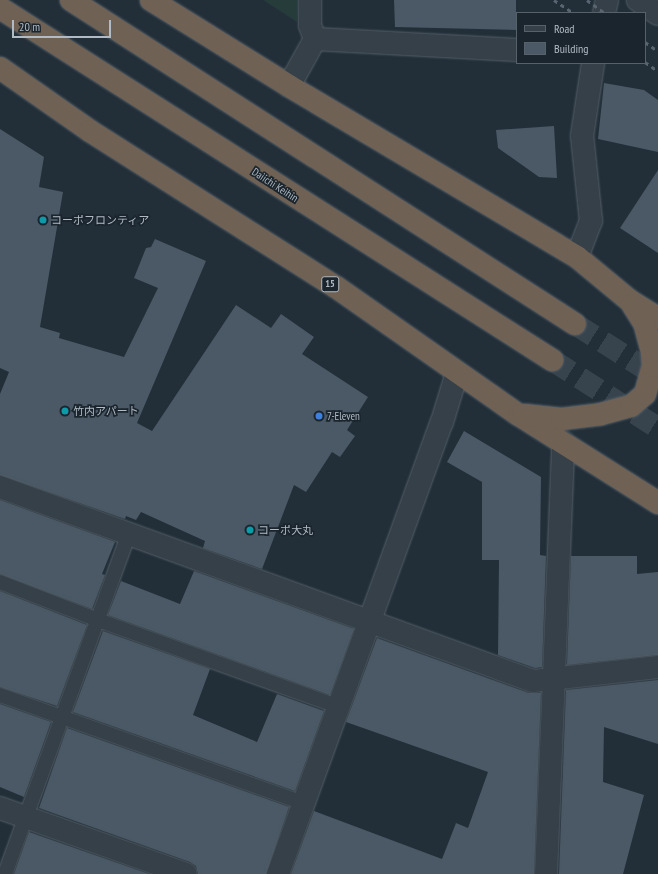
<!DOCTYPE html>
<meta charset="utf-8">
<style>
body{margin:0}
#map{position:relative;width:658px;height:874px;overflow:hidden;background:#222f39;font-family:"PT Sans Narrow","Noto Sans JP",sans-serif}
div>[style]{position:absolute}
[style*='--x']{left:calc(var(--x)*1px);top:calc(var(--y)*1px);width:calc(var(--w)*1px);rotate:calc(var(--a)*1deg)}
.green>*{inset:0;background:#253c3b}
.building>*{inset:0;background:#4a5965}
.highway-tunnel>*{height:22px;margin-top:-11px;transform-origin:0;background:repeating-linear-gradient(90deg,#37444e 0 22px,transparent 0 33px)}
.roads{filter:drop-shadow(0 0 1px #545e67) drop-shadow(0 0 1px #545e67)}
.lane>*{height:14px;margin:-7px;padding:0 7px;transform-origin:7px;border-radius:7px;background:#364049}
.street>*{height:22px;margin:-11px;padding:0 11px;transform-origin:11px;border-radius:11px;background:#364049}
.highway>*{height:22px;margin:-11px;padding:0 11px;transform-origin:11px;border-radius:11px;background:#6f6153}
.rail>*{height:3px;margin-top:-1.5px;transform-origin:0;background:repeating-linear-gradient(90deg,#586570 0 4px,transparent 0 8px)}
.dots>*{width:11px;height:11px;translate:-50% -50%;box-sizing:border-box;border:2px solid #1b252e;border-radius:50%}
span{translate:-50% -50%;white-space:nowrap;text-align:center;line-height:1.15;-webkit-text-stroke:3.5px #1b252e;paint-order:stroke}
.shield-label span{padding:1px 3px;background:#1b252e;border:1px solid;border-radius:3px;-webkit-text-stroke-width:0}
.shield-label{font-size:10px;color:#b1bbc5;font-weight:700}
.street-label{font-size:11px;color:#b1bbc5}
.poi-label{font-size:11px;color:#b1bbc5}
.left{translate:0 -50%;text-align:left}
.legend{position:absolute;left:516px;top:12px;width:130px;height:52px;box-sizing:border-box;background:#1b252e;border:1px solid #57616a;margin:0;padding:5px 7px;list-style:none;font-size:12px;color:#b1bbc5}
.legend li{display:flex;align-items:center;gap:8px;height:20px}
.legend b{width:20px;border:1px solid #57616a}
.scale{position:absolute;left:12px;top:20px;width:99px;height:18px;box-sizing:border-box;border:2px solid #b1bbc5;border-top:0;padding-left:5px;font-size:12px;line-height:14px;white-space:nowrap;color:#b1bbc5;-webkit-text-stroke:3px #1b252e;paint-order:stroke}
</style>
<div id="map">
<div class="green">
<div style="clip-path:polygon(263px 0,298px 0,297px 22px)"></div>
</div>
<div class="building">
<div style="clip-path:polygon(394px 0,516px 0,516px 30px,395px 27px)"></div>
<div style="clip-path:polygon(604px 83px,644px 90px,658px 100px,658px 152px,598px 139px)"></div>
<div style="clip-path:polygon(554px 126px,557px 178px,539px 177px,498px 148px,496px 130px)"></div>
<div style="clip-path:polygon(0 129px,44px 157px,39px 187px,63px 192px,40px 327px,60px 333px,59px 338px,124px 357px,158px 288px,134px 278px,146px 248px,151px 247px,155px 239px,206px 261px,137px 423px,152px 431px,236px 305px,271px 328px,281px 314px,314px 337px,302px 354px,368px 397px,347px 430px,355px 436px,340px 457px,332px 452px,306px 492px,294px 485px,262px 569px,203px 548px,205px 541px,141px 512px,136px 520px,126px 516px,125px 519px,0 475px,0 394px,9px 372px,0 368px)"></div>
<div style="clip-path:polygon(658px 170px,658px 253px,620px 228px)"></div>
<div style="clip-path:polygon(464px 431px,541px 477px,540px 555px,546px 556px,542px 667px,535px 668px,498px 655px,499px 560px,482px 560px,482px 482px,447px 462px)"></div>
<div style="clip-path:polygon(0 500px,115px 542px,102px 574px,105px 575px,92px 609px,0 574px)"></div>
<div style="clip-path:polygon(571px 556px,637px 556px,637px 574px,658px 572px,658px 655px,567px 665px)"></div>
<div style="clip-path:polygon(194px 571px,354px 629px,330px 695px,108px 615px,121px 581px,180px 604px)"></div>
<div style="clip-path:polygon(0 591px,87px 625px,57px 706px,0 687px)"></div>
<div style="clip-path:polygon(103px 631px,210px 669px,193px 715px,257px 742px,277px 694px,324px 711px,295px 791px,73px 712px)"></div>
<div style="clip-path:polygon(377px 638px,529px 693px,541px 693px,534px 874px,291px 874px,314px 811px,442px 859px,456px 823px,468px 828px,488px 772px,346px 722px)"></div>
<div style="clip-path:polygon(658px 680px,658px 744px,604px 727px,603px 782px,644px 795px,623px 874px,559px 874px,566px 690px)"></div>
<div style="clip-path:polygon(0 704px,51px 722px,24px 797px,0 787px)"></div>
<div style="clip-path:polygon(67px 728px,289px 807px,266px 874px,198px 874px,196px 866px,190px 862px,39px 808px)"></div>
<div style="clip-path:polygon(29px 832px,149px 874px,14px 874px)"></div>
</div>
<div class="highway-tunnel">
<div style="--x:575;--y:324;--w:98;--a:32.6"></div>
<div style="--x:552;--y:360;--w:126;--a:32.7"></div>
</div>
<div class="roads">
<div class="lane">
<div style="--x:0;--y:582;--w:105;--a:21.2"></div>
<div style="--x:98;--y:620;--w:256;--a:19.8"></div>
<div style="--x:0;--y:695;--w:323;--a:19.6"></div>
<div style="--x:5;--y:874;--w:363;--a:-70"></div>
</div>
<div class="street">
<div style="--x:638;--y:0;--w:24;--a:35"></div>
<div style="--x:604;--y:13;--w:13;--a:-77"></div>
<div style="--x:315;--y:39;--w:202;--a:3.1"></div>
<div style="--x:289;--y:86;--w:54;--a:-61"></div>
<div style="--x:315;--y:39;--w:15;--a:-110"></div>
<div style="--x:310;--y:25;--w:25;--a:-90"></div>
<div style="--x:577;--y:257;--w:39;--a:-69"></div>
<div style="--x:591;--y:221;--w:85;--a:-96"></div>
<div style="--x:582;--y:136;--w:74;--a:-81.4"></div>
<div style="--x:0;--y:487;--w:567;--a:20"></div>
<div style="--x:533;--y:681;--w:126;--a:-6.4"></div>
<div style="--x:0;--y:808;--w:197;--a:19.5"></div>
<div style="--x:278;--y:874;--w:481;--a:-70.1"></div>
<div style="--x:442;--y:422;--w:51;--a:-73"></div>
<div style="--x:546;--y:874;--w:432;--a:-87.7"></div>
</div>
<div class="highway">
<div style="--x:71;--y:0;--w:599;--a:32.74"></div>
<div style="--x:151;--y:0;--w:163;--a:31.9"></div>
<div style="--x:289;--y:86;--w:335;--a:30.7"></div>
<div style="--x:577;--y:257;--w:67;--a:39.6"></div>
<div style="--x:629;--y:300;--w:34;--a:32"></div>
<div style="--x:0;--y:8;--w:655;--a:32.52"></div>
<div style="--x:0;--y:68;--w:110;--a:35"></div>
<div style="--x:90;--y:131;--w:291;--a:32.4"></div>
<div style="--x:336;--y:287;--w:223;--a:35"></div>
<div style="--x:519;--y:415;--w:165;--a:32.3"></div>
<div style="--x:524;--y:415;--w:38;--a:6"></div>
<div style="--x:562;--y:419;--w:39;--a:-7"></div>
<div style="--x:601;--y:414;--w:31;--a:-15"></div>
<div style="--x:631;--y:406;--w:18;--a:-41"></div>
<div style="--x:645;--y:394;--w:29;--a:-74"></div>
<div style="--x:653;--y:366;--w:14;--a:-94"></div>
<div style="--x:652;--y:352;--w:30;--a:-105"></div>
<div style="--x:644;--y:323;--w:22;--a:-122"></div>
</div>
</div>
<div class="rail">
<div style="--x:554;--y:0;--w:23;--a:34"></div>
<div style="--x:587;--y:0;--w:22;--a:36"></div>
<div style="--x:645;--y:42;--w:16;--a:35"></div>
<div style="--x:645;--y:62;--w:16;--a:35"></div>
</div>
<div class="dots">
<div style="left:43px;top:220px;background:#0f9aa8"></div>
<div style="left:65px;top:411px;background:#0f9aa8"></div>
<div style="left:319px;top:416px;background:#3f7fe0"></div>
<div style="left:250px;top:530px;background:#0f9aa8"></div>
</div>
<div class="shield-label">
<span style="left:330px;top:284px">15</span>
</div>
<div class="street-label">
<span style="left:275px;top:185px;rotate:33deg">Daiichi Keihin</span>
</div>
<div class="poi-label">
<span class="left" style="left:51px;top:220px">コーポフロンティア</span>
<span class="left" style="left:73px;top:411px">竹内アパート</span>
<span class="left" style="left:327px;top:416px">7-Eleven</span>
<span class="left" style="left:258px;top:530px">コーポ大丸</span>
</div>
<ul class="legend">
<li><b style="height:5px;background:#364049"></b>Road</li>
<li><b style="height:11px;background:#4a5965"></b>Building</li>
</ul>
<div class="scale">20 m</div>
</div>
